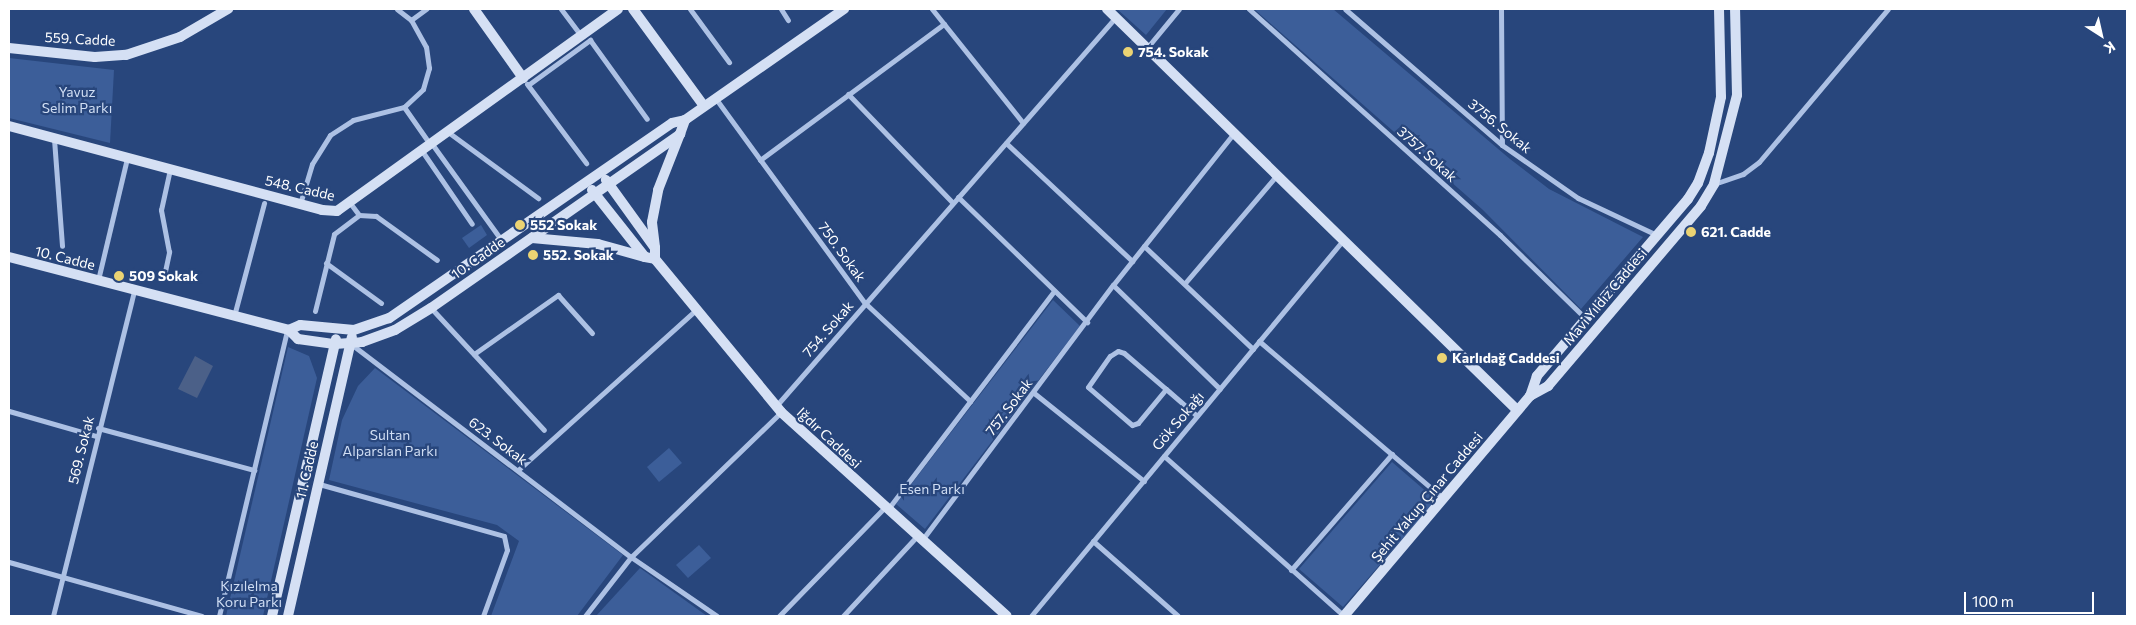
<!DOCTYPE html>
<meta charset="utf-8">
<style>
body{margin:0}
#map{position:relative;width:2136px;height:625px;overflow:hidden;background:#28467c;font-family:Commissioner,sans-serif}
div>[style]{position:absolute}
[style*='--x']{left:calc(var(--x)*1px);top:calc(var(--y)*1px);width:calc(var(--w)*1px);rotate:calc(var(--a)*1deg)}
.green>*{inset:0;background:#3c5e99}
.water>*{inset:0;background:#4b6088}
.street>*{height:5px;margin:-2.5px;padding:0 2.5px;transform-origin:2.5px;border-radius:2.5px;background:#adc1e4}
.secondary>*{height:10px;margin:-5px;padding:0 5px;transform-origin:5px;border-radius:5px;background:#d5e0f4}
.dots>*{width:14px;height:14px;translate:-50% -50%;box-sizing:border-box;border:2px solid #28467c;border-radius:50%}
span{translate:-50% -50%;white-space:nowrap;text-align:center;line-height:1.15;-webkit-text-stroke:4.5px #28467c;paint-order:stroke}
.street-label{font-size:14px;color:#fff}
.poi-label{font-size:14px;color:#fff;font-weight:700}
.left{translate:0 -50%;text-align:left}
.park-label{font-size:14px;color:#cfddf3}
.frame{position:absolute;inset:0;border:10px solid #fff;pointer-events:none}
.north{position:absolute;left:2076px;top:10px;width:50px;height:50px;-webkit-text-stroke:4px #28467c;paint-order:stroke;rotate:145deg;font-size:14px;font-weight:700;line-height:20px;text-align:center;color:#fff}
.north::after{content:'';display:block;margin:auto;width:18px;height:22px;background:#fff;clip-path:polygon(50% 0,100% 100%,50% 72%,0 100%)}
.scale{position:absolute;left:1964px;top:592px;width:130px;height:22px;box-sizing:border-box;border:2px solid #fff;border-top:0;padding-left:6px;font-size:15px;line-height:18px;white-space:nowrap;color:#fff;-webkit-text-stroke:4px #28467c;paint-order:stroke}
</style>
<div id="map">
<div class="green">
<div style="clip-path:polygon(1117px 9px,1167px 9px,1146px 35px)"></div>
<div style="clip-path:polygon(1254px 9px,1333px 9px,1510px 159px,1549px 189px,1643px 237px,1581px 309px,1483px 210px)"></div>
<div style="clip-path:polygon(9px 58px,114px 70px,110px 143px,9px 118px)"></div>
<div style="clip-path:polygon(481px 225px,487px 235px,469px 248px,462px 238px)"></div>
<div style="clip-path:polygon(1053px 300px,1080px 326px,925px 529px,896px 504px)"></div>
<div style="clip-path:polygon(288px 347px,309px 356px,317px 378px,263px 616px,226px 616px)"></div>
<div style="clip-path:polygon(375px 368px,623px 555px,577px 616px,491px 616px,519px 541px,497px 525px,329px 480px,342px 420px,358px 386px)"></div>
<div style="clip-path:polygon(669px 448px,682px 463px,659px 482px,647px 467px)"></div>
<div style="clip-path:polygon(1392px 462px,1436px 500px,1343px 607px,1299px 569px)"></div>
<div style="clip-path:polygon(699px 545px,711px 558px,688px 578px,676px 565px)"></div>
<div style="clip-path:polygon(640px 568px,707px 616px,596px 616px)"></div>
</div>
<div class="water">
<div style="clip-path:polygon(195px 356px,213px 366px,197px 398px,178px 389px)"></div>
</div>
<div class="street">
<div style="--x:561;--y:9;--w:34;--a:53"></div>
<div style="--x:690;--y:9;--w:66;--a:53.7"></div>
<div style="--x:781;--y:9;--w:13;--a:58"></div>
<div style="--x:932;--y:9;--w:146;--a:51.4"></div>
<div style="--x:1249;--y:9;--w:338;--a:42"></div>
<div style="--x:1500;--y:235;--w:120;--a:44.3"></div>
<div style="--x:1345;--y:9;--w:208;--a:40.9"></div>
<div style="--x:1502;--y:145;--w:93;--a:34.9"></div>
<div style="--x:1578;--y:198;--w:87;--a:25.1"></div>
<div style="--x:1501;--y:9;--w:136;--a:89.6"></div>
<div style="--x:411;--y:20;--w:19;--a:-36"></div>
<div style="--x:1146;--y:49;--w:52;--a:-50.5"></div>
<div style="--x:527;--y:84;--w:99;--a:53.2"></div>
<div style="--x:528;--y:85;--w:77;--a:-36"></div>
<div style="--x:590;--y:40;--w:97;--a:54.2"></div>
<div style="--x:848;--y:94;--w:151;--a:46.1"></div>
<div style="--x:716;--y:99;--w:253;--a:53.9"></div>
<div style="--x:865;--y:303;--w:144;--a:43"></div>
<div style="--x:404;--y:107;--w:39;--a:55"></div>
<div style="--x:448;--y:132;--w:112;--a:36.3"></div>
<div style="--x:54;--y:139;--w:107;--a:85.7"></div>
<div style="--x:1006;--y:143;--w:173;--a:43.1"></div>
<div style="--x:432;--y:144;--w:120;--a:54.2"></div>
<div style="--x:422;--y:151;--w:88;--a:55.6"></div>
<div style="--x:760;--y:160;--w:229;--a:-36.5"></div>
<div style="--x:1714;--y:184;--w:31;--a:-19"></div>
<div style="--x:1743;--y:174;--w:20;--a:-37"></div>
<div style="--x:1759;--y:162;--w:200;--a:-49.9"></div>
<div style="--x:958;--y:197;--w:180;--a:44.1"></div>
<div style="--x:350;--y:203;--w:15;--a:53"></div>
<div style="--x:300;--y:204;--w:42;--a:-73.3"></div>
<div style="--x:312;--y:164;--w:34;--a:-58"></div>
<div style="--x:330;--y:135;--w:27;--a:-33"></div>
<div style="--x:353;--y:120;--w:53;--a:-14.3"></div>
<div style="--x:404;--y:107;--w:26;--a:-43"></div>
<div style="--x:423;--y:89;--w:22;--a:-74"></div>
<div style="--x:429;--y:68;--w:21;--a:-98"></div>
<div style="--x:426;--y:47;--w:31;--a:-119"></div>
<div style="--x:411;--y:20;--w:18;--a:-142"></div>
<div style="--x:1144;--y:246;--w:150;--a:43.4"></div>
<div style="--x:326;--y:263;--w:68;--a:36"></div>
<div style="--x:164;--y:276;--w:25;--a:-78"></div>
<div style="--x:169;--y:252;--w:43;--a:-100.8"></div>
<div style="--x:161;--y:210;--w:42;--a:-77.6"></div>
<div style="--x:98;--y:280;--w:125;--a:-76.6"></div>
<div style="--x:1185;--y:283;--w:140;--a:-49.6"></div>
<div style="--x:1113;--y:285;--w:149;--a:44.2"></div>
<div style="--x:431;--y:308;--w:166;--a:47.2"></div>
<div style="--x:315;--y:311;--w:79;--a:-76.1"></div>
<div style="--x:334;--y:234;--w:31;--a:-37"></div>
<div style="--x:359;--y:215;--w:17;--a:3"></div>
<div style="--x:376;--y:216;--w:75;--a:35.8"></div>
<div style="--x:234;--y:316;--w:117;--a:-75.1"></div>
<div style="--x:1259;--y:341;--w:243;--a:40.5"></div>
<div style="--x:351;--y:344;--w:352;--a:37.3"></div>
<div style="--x:631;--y:557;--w:104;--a:34.5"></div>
<div style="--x:474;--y:354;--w:103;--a:-35.1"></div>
<div style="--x:558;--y:295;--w:51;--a:48.2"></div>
<div style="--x:1166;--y:389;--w:44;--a:129.5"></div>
<div style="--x:1138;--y:423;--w:6;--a:162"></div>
<div style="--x:1132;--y:425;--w:58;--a:-139.2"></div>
<div style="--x:1088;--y:387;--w:38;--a:-55"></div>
<div style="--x:1110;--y:356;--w:9;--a:-32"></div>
<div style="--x:1118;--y:351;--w:6;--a:18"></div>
<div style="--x:1124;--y:353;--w:55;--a:40.6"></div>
<div style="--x:1166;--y:389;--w:41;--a:41.1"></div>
<div style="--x:1034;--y:393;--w:141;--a:38.7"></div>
<div style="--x:776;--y:406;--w:515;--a:-48.86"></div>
<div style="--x:9;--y:411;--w:91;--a:16"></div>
<div style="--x:98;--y:428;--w:162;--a:15.1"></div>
<div style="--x:1164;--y:456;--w:241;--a:41.6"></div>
<div style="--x:518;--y:470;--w:239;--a:-42"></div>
<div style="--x:319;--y:484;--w:192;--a:15.7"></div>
<div style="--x:504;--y:536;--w:14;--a:78"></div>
<div style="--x:507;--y:550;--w:70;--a:110"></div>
<div style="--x:888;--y:509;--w:274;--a:-52.7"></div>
<div style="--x:922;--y:540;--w:319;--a:-53.2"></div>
<div style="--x:1113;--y:285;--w:193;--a:-51.5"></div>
<div style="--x:1093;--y:541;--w:113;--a:41.4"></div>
<div style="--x:9;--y:562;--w:200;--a:15.6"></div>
<div style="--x:1291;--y:570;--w:154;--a:-49"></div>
<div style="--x:53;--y:616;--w:336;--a:-76"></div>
<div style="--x:219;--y:616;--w:294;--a:-76.6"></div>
<div style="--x:585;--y:616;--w:75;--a:-52.1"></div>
<div style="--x:631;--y:557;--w:209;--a:-44"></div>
<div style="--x:779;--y:616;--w:152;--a:-45.8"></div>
<div style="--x:843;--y:616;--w:109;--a:-47.2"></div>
<div style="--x:1031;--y:616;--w:489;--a:-50.3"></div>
</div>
<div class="secondary">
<div style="--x:474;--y:9;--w:85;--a:54.6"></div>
<div style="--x:633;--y:9;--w:120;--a:53.8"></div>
<div style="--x:1107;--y:9;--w:573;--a:44.36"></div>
<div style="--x:1719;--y:9;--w:88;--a:88.7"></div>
<div style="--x:1721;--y:97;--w:57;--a:102.1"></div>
<div style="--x:1709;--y:153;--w:32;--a:110"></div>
<div style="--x:1698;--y:183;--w:19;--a:122"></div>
<div style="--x:1688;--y:199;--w:233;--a:130.5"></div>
<div style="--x:1537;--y:376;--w:21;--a:109"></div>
<div style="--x:1530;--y:396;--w:21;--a:-29"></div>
<div style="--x:1548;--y:386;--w:236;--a:-49.6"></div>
<div style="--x:1701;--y:206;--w:26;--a:-59"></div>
<div style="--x:1714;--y:184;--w:92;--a:-75.5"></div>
<div style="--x:1737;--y:95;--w:86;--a:-91.3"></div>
<div style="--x:9;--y:48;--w:86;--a:6"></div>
<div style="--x:95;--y:57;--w:31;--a:-4"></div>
<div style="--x:126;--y:55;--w:57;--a:-18.4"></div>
<div style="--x:180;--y:37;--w:56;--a:-30.3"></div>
<div style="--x:685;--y:120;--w:194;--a:-34.9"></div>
<div style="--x:9;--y:126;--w:324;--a:15"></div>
<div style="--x:322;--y:210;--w:15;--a:4"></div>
<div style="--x:337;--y:211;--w:346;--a:-35.7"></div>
<div style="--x:592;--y:190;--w:85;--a:51.7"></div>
<div style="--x:645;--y:257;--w:10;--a:11"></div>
<div style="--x:655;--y:259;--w:11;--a:-90"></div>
<div style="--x:655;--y:248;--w:84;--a:-125.8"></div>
<div style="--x:532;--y:238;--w:66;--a:5.2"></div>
<div style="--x:598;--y:244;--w:49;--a:15.5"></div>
<div style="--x:655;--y:247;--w:25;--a:-97"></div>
<div style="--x:652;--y:222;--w:33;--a:-79"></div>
<div style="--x:658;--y:190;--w:60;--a:-68.6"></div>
<div style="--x:9;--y:257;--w:289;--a:14.6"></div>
<div style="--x:289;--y:330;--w:13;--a:45"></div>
<div style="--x:298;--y:339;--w:37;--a:8"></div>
<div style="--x:335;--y:344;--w:27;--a:-4"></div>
<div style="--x:362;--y:342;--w:35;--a:-20"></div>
<div style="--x:395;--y:330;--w:42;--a:-31.4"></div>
<div style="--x:431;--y:308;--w:304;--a:-34.9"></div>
<div style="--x:680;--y:134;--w:15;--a:-70"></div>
<div style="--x:685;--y:120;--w:13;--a:167"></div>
<div style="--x:672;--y:123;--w:344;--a:145.4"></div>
<div style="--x:389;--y:318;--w:37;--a:161"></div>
<div style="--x:354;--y:330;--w:54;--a:-174.7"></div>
<div style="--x:300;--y:325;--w:12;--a:156"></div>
<div style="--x:655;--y:259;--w:198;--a:50.5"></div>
<div style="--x:781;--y:412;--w:304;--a:42.1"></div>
<div style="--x:272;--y:616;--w:284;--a:-77"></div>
<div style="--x:288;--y:616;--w:286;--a:-77.1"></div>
<div style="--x:1344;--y:616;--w:288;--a:-49.8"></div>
</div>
<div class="dots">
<div style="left:1128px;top:52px;background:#ebd373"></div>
<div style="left:520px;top:225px;background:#ebd373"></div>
<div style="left:1691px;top:232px;background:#ebd373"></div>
<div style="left:533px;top:255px;background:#ebd373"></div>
<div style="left:119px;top:276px;background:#ebd373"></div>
<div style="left:1442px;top:358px;background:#ebd373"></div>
</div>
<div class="street-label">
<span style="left:80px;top:39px;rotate:3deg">559. Cadde</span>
<span style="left:1500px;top:126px;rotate:39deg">3756. Sokak</span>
<span style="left:1427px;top:154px;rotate:42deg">3757. Sokak</span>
<span style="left:300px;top:188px;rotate:13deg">548. Cadde</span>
<span style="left:842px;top:252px;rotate:54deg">750. Sokak</span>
<span style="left:65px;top:258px;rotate:14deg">10. Cadde</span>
<span style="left:478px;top:258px;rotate:-35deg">10. Cadde</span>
<span style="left:1605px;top:297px;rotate:-50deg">Mavi Yıldız Caddesi</span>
<span style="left:828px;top:329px;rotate:-49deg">754. Sokak</span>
<span style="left:1009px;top:407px;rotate:-53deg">757. Sokak</span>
<span style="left:1178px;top:421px;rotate:-50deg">Gök Sokağı</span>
<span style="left:829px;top:438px;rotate:43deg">Iğdır Caddesi</span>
<span style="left:498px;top:441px;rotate:37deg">623. Sokak</span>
<span style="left:81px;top:450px;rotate:-76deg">569. Sokak</span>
<span style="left:307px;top:470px;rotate:-77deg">11. Cadde</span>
<span style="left:1427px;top:497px;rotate:-50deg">Şehit Yakup Çınar Caddesi</span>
</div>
<div class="poi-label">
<span class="left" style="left:1138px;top:52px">754. Sokak</span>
<span class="left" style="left:530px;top:225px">552 Sokak</span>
<span class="left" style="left:1701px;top:232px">621. Cadde</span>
<span class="left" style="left:543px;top:255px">552. Sokak</span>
<span class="left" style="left:129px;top:276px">509 Sokak</span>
<span class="left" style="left:1452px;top:358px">Karlıdağ Caddesi</span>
</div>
<div class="park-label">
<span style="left:77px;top:100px">Yavuz<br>Selim Parkı</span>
<span style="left:390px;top:443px">Sultan<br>Alparslan Parkı</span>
<span style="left:932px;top:489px">Esen Parkı</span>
<span style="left:249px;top:594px">Kızılelma<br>Koru Parkı</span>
</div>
<div class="frame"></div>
<div class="north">K</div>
<div class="scale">100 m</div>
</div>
